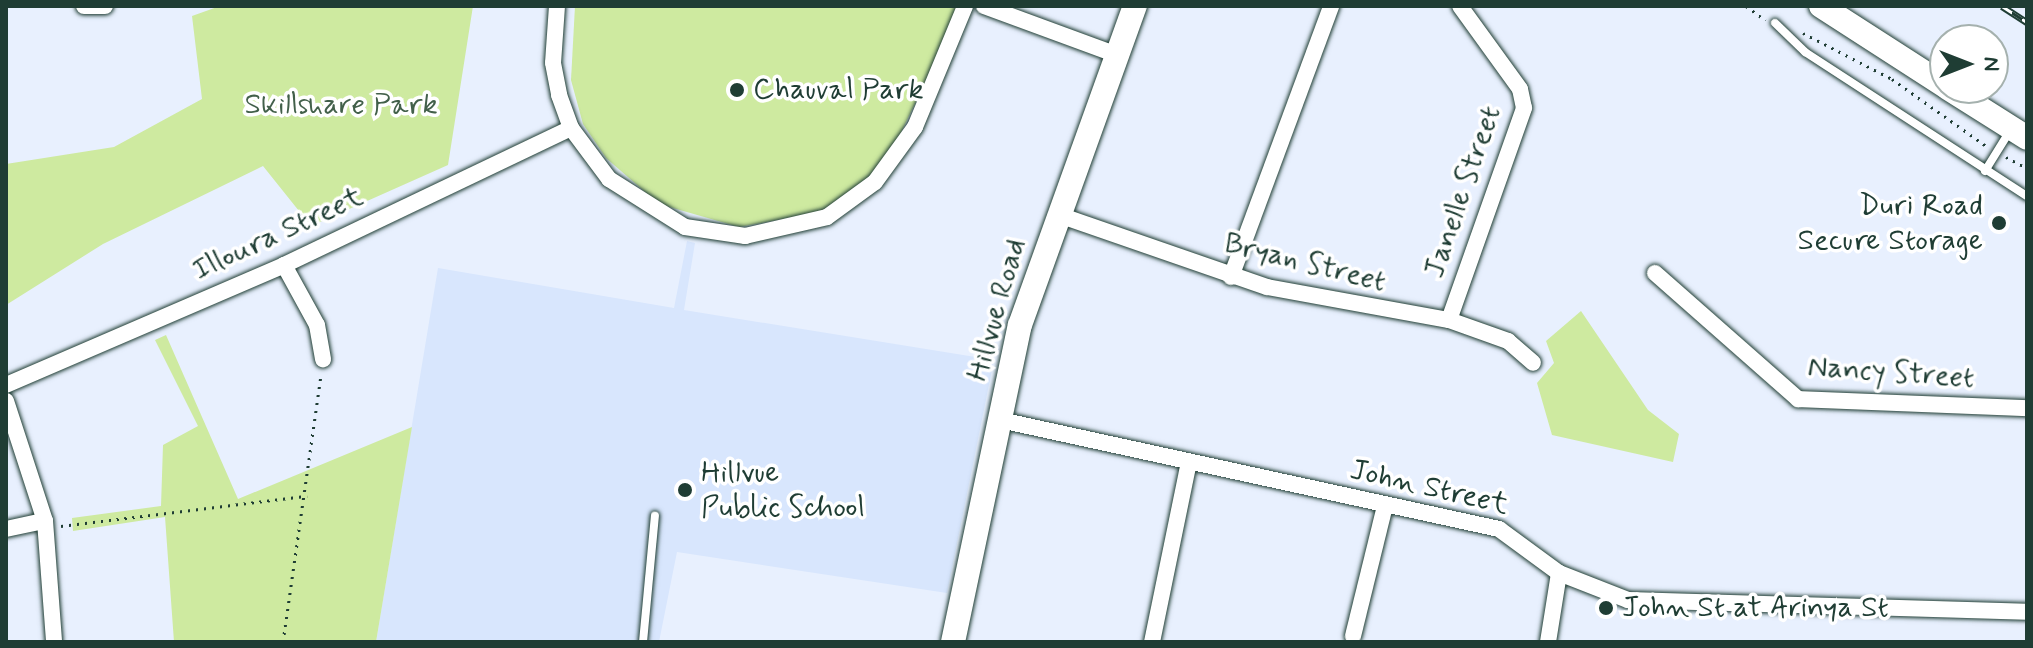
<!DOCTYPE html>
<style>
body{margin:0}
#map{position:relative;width:2033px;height:648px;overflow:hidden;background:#e8f0fe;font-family:Mynerve,sans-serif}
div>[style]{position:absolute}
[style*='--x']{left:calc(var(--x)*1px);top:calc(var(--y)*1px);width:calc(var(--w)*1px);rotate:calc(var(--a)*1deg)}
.built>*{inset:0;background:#d8e6fd}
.green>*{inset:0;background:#ceeaa0}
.path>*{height:3px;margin-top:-1.5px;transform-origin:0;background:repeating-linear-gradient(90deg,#1f3d34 0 2px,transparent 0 8px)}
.roads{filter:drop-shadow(0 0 2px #1f3d34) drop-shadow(0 0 2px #1f3d34)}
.lane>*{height:8px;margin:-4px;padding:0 4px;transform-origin:4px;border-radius:4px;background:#fff}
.street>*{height:16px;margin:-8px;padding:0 8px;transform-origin:8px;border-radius:8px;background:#fff}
.secondary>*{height:24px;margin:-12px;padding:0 12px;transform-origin:12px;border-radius:12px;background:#fff}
.rail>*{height:7px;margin-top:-3.5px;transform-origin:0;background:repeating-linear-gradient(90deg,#fff 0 12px,#1f3d34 0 24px);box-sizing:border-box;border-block:2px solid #1f3d34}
.dots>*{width:22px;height:22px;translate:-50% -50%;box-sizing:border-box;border:4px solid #fff;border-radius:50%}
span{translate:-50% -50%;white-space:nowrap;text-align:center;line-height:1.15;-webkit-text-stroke:7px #fff;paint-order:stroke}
.poi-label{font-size:30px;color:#1f3d34}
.left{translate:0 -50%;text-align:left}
.right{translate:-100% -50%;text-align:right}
.park-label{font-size:30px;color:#42604a}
.street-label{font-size:30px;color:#1f3d34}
.frame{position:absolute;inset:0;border:8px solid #1f3d34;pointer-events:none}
.north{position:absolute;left:1929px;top:24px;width:80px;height:80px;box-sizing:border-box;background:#fff;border:2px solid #a5b1ae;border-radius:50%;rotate:90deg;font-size:22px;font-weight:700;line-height:32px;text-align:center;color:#1f3d34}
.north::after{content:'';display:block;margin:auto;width:28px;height:36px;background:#1f3d34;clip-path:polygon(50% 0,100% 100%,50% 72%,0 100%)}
</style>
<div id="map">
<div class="built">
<div style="clip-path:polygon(687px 241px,695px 243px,684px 310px,994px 360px,947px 593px,677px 552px,659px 642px,376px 642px,438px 268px,674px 308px)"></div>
</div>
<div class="green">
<div style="clip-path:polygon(220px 6px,473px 6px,448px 165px,311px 226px,263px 166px,103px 244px,6px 305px,6px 164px,114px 147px,202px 99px,192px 16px)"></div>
<div style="clip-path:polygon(575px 6px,962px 6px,882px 172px,821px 212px,739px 227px,659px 204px,606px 158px,583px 124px,571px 80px)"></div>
<div style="clip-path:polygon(1581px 311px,1648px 410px,1679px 434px,1673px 462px,1552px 435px,1537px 383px,1554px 363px,1546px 341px)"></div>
<div style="clip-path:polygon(166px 335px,238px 499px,412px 427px,376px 642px,174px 642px,165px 517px,73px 531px,72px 518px,161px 506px,163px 445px,198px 426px,155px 340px)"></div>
</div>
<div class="path">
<div style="--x:1746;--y:6;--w:24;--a:36"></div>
<div style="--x:1803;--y:33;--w:100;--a:27.3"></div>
<div style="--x:1892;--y:79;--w:119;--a:35.4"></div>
<div style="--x:2006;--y:157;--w:24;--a:28"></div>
<div style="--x:61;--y:526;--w:248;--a:-7"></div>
<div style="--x:283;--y:642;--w:271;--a:-81.9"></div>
</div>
<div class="roads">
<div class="lane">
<div style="--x:1775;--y:23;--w:42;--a:44"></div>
<div style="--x:1805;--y:52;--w:265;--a:33"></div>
<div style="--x:1985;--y:171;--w:49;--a:-58.2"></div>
<div style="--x:643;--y:642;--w:127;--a:-84.6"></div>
</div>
<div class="street">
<div style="--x:84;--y:6;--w:21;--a:0"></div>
<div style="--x:557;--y:6;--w:57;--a:94"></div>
<div style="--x:553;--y:63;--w:33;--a:79"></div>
<div style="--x:559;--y:95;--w:35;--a:70"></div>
<div style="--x:571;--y:128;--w:64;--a:53.3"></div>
<div style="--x:609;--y:179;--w:90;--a:32.3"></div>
<div style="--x:685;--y:227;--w:61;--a:8.5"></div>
<div style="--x:745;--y:236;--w:84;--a:-13"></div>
<div style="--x:827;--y:217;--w:59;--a:-36.1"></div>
<div style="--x:875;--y:182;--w:68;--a:-54"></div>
<div style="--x:915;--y:127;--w:131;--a:-67.5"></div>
<div style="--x:984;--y:6;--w:142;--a:20.2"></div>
<div style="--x:1059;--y:215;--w:220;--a:19.1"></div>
<div style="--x:1267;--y:287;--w:185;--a:10.3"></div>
<div style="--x:1449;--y:320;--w:63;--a:19.6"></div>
<div style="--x:1508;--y:341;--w:33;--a:41"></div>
<div style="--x:284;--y:265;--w:68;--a:61.2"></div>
<div style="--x:317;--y:325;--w:35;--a:80"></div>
<div style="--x:1655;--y:273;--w:191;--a:41.4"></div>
<div style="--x:1798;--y:399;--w:229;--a:2.3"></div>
<div style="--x:1231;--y:277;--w:289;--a:-69.7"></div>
<div style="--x:1449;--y:320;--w:225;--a:-70.5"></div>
<div style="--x:1524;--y:108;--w:19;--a:-102"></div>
<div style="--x:1520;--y:89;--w:102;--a:-125.9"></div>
<div style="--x:6;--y:385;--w:303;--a:-23.3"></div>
<div style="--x:284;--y:265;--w:318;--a:-25.5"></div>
<div style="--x:6;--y:401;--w:126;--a:72"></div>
<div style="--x:45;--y:521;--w:121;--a:85.7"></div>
<div style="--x:1000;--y:420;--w:511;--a:12.32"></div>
<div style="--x:1499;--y:529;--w:74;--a:36.3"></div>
<div style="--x:1559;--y:573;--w:74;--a:21.4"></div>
<div style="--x:1628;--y:600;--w:399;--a:1.7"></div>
<div style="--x:6;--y:529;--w:40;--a:-12"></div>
<div style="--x:1353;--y:636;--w:134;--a:-76.2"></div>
<div style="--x:1152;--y:642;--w:184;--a:-78.4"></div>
<div style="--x:1548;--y:642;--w:70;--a:-80.9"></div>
</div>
<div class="secondary">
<div style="--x:1821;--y:6;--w:148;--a:32.8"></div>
<div style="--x:1948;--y:88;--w:93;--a:32.3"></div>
<div style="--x:953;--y:642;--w:324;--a:-78.1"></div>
<div style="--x:1020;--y:325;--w:339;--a:-70.2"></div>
</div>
</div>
<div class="rail">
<div style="--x:2002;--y:6;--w:30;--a:33"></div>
</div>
<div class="dots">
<div style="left:737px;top:90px;background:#1f3d34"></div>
<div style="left:1999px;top:223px;background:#1f3d34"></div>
<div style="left:685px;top:490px;background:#1f3d34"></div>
<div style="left:1606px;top:608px;background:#1f3d34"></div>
</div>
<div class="poi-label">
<span class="left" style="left:753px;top:90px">Chauval Park</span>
<span class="right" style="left:1983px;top:223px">Duri Road<br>Secure Storage</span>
<span class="left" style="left:701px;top:490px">Hillvue<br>Public School</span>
<span class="left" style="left:1622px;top:608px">John St at Arinya St</span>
</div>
<div class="park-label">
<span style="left:341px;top:105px">Skillshare Park</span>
</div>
<div class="street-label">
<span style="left:1463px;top:192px;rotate:-71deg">Janelle Street</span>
<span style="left:278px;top:234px;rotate:-25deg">Illoura Street</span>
<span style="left:1305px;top:263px;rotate:14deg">Bryan Street</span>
<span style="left:997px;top:310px;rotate:-74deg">Hillvue Road</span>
<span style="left:1891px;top:373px;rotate:4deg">Nancy Street</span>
<span style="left:1429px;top:488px;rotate:13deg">John Street</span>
</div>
<div class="frame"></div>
<div class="north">N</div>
</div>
